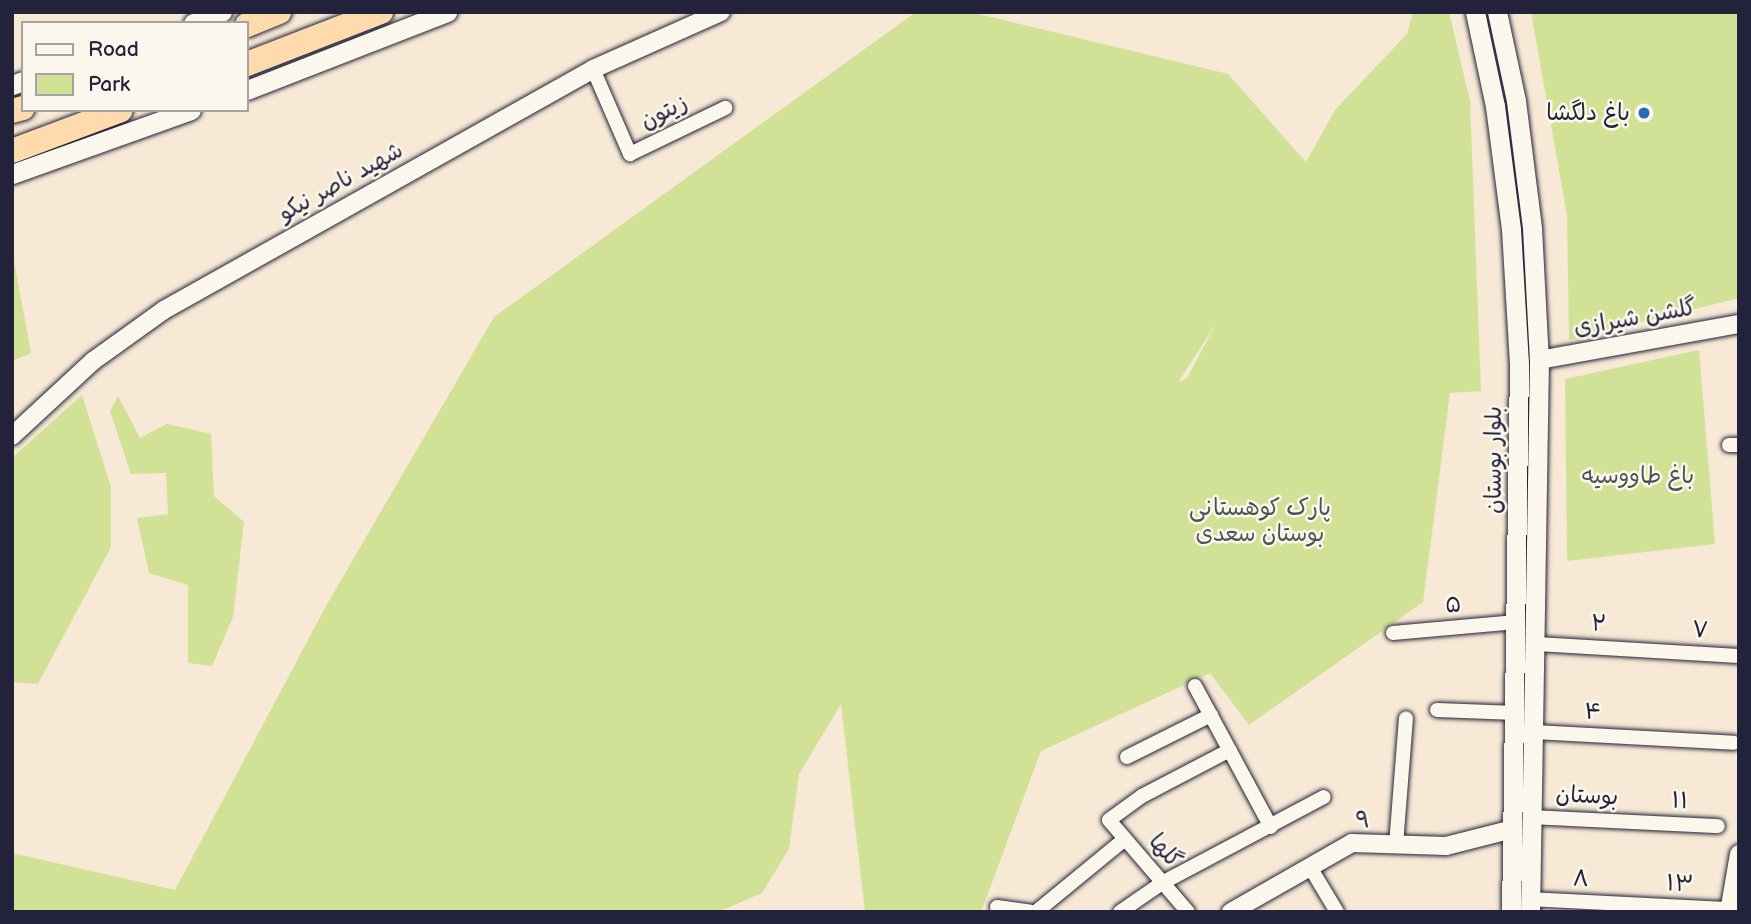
<!DOCTYPE html>
<meta charset="utf-8">
<style>
body{margin:0}
#map{position:relative;width:1751px;height:924px;overflow:hidden;background:#f7e9d5;font-family:"Balsamiq Sans","Playpen Sans Arabic",sans-serif}
div>[style]{position:absolute}
[style*='--x']{left:calc(var(--x)*1px);top:calc(var(--y)*1px);width:calc(var(--w)*1px);rotate:calc(var(--a)*1deg)}
.green>*{inset:0;background:#d1e296}
.roads{filter:drop-shadow(0 0 2px #22223b) drop-shadow(0 0 2px #22223b)}
.minor>*{height:14px;margin:-7px;padding:0 7px;transform-origin:7px;border-radius:7px;background:#fbf7ec}
.tertiary>*{height:18px;margin:-9px;padding:0 9px;transform-origin:9px;border-radius:9px;background:#fbf7ec}
.secondary>*{height:19px;margin:-9.5px;padding:0 9.5px;transform-origin:9.5px;border-radius:9.5px;background:#fbf7ec}
.trunk>*{height:24px;margin:-12px;padding:0 12px;transform-origin:12px;border-radius:12px;background:#fedbac}
.dots>*{width:19px;height:19px;translate:-50% -50%;box-sizing:border-box;border:4px solid #fbf7ec;border-radius:50%}
span{translate:-50% -50%;white-space:nowrap;text-align:center;line-height:1.15;-webkit-text-stroke:5px #fbf7ec;paint-order:stroke}
.street-label{font-size:23px;color:#22223b}
.poi-label{font-size:23px;color:#22223b}
.right{translate:-100% -50%;text-align:right}
.park-label{font-size:23px;color:#4e5252}
.frame{position:absolute;inset:0;border:14px solid #22223b;pointer-events:none}
.legend{position:absolute;left:21px;top:21px;width:228px;height:91px;box-sizing:border-box;background:#fbf7ec;border:2px solid #a4a2a5;margin:0;padding:9px 12px;list-style:none;font-size:21px;color:#22223b}
.legend li{display:flex;align-items:center;gap:14px;height:35px}
.legend b{width:35px;border:2px solid #a4a2a5}
</style>
<div id="map">
<div class="green">
<div style="clip-path:polygon(evenodd,916px 12px,970px 12px,1228px 74px,1306px 162px,1335px 110px,1407px 34px,1413px 12px,1449px 12px,1470px 101px,1481px 391px,1450px 393px,1423px 602px,1249px 725px,1210px 673px,1041px 751px,981px 912px,865px 912px,841px 704px,799px 774px,789px 849px,762px 893px,718px 912px,12px 912px,12px 853px,175px 890px,326px 606px,494px 317px,916px 12px,1217px 322px,1187px 378px,1180px 382px,1179px 381px,1217px 322px)"></div>
<div style="clip-path:polygon(1531px 12px,1739px 12px,1739px 298px,1569px 340px,1567px 215px)"></div>
<div style="clip-path:polygon(12px 250px,31px 353px,12px 361px)"></div>
<div style="clip-path:polygon(1699px 350px,1715px 544px,1567px 561px,1565px 379px)"></div>
<div style="clip-path:polygon(82px 395px,111px 487px,111px 547px,38px 684px,12px 682px,12px 458px)"></div>
<div style="clip-path:polygon(118px 396px,140px 438px,167px 424px,211px 434px,214px 496px,244px 522px,233px 617px,212px 666px,188px 663px,188px 585px,149px 573px,137px 518px,168px 514px,166px 473px,131px 474px,110px 411px)"></div>
</div>
<div class="roads">
<div class="minor">
<div style="--x:593;--y:69;--w:93;--a:66.5"></div>
<div style="--x:630;--y:154;--w:106;--a:-25.8"></div>
<div style="--x:1729;--y:445;--w:10;--a:0"></div>
<div style="--x:1393;--y:633;--w:124;--a:-5.1"></div>
<div style="--x:1537;--y:644;--w:202;--a:3.4"></div>
<div style="--x:1195;--y:686;--w:160;--a:61.7"></div>
<div style="--x:1437;--y:710;--w:79;--a:2.2"></div>
<div style="--x:1534;--y:732;--w:200;--a:3.1"></div>
<div style="--x:1127;--y:757;--w:94;--a:-26.6"></div>
<div style="--x:1532;--y:817;--w:186;--a:2.8"></div>
<div style="--x:1396;--y:845;--w:127;--a:-85.5"></div>
<div style="--x:1310;--y:867;--w:52;--a:59"></div>
<div style="--x:1530;--y:899;--w:199;--a:2.9"></div>
<div style="--x:997;--y:907;--w:34;--a:8"></div>
<div style="--x:1036;--y:912;--w:115;--a:-39.4"></div>
<div style="--x:1120;--y:912;--w:51;--a:-34.6"></div>
<div style="--x:1162;--y:883;--w:183;--a:-28"></div>
<div style="--x:1188;--y:912;--w:121;--a:-130.7"></div>
<div style="--x:1109;--y:820;--w:41;--a:-36"></div>
<div style="--x:1142;--y:796;--w:99;--a:-27.6"></div>
</div>
<div class="tertiary">
<div style="--x:1539;--y:360;--w:203;--a:-10.2"></div>
<div style="--x:12;--y:436;--w:110;--a:-42.8"></div>
<div style="--x:93;--y:361;--w:87;--a:-35.7"></div>
<div style="--x:164;--y:310;--w:492;--a:-29.3"></div>
<div style="--x:593;--y:69;--w:140;--a:-24"></div>
<div style="--x:1231;--y:912;--w:139;--a:-29.7"></div>
<div style="--x:1352;--y:843;--w:94;--a:1.8"></div>
<div style="--x:1446;--y:846;--w:69;--a:-14.2"></div>
<div style="--x:1729;--y:912;--w:59;--a:-80.2"></div>
</div>
<div class="secondary">
<div style="--x:1475;--y:12;--w:96;--a:78"></div>
<div style="--x:1495;--y:106;--w:124;--a:82.6"></div>
<div style="--x:1511;--y:229;--w:134;--a:86.6"></div>
<div style="--x:1519;--y:363;--w:549;--a:90.83"></div>
<div style="--x:1497;--y:12;--w:91;--a:77.9"></div>
<div style="--x:1516;--y:101;--w:128;--a:82.8"></div>
<div style="--x:1532;--y:228;--w:132;--a:87"></div>
<div style="--x:1539;--y:360;--w:552;--a:90.93"></div>
<div style="--x:193;--y:23;--w:31;--a:-21"></div>
<div style="--x:12;--y:85;--w:12;--a:-20"></div>
<div style="--x:247;--y:90;--w:215;--a:-21.3"></div>
<div style="--x:12;--y:174;--w:190;--a:-19.7"></div>
</div>
<div class="trunk">
<div style="--x:247;--y:25;--w:35;--a:-22"></div>
<div style="--x:247;--y:64;--w:144;--a:-21.2"></div>
<div style="--x:12;--y:111;--w:11;--a:-15"></div>
<div style="--x:12;--y:151;--w:116;--a:-20.6"></div>
</div>
</div>
<div class="dots">
<div style="left:1644px;top:113px;background:#1f6fb2"></div>
</div>
<div class="street-label">
<span style="left:664px;top:112px;rotate:-26deg">زیتون</span>
<span style="left:341px;top:182px;rotate:-29deg">شهید ناصر نیکو</span>
<span style="left:1635px;top:318px;rotate:-10deg">گلشن شیرازی</span>
<span style="left:1494px;top:460px;rotate:-90deg">بلوار بوستان</span>
<span style="left:1453px;top:605px;rotate:-5deg">۵</span>
<span style="left:1599px;top:624px;rotate:3deg">۲</span>
<span style="left:1700px;top:630px;rotate:4deg">۷</span>
<span style="left:1593px;top:712px;rotate:3deg">۴</span>
<span style="left:1587px;top:796px;rotate:3deg">بوستان</span>
<span style="left:1680px;top:801px;rotate:3deg">۱۱</span>
<span style="left:1363px;top:821px;rotate:-3deg">۹</span>
<span style="left:1165px;top:851px;rotate:49deg">گلها</span>
<span style="left:1581px;top:879px;rotate:3deg">۸</span>
<span style="left:1680px;top:884px;rotate:3deg">۱۳</span>
</div>
<div class="poi-label">
<span class="right" style="left:1630px;top:113px">باغ دلگشا</span>
</div>
<div class="park-label">
<span style="left:1638px;top:476px">باغ طاووسیه</span>
<span style="left:1260px;top:521px">پارک کوهستانی<br>بوستان سعدی</span>
</div>
<div class="frame"></div>
<ul class="legend">
<li><b style="height:9px;background:#fbf7ec"></b>Road</li>
<li><b style="height:19px;background:#d1e296"></b>Park</li>
</ul>
</div>
